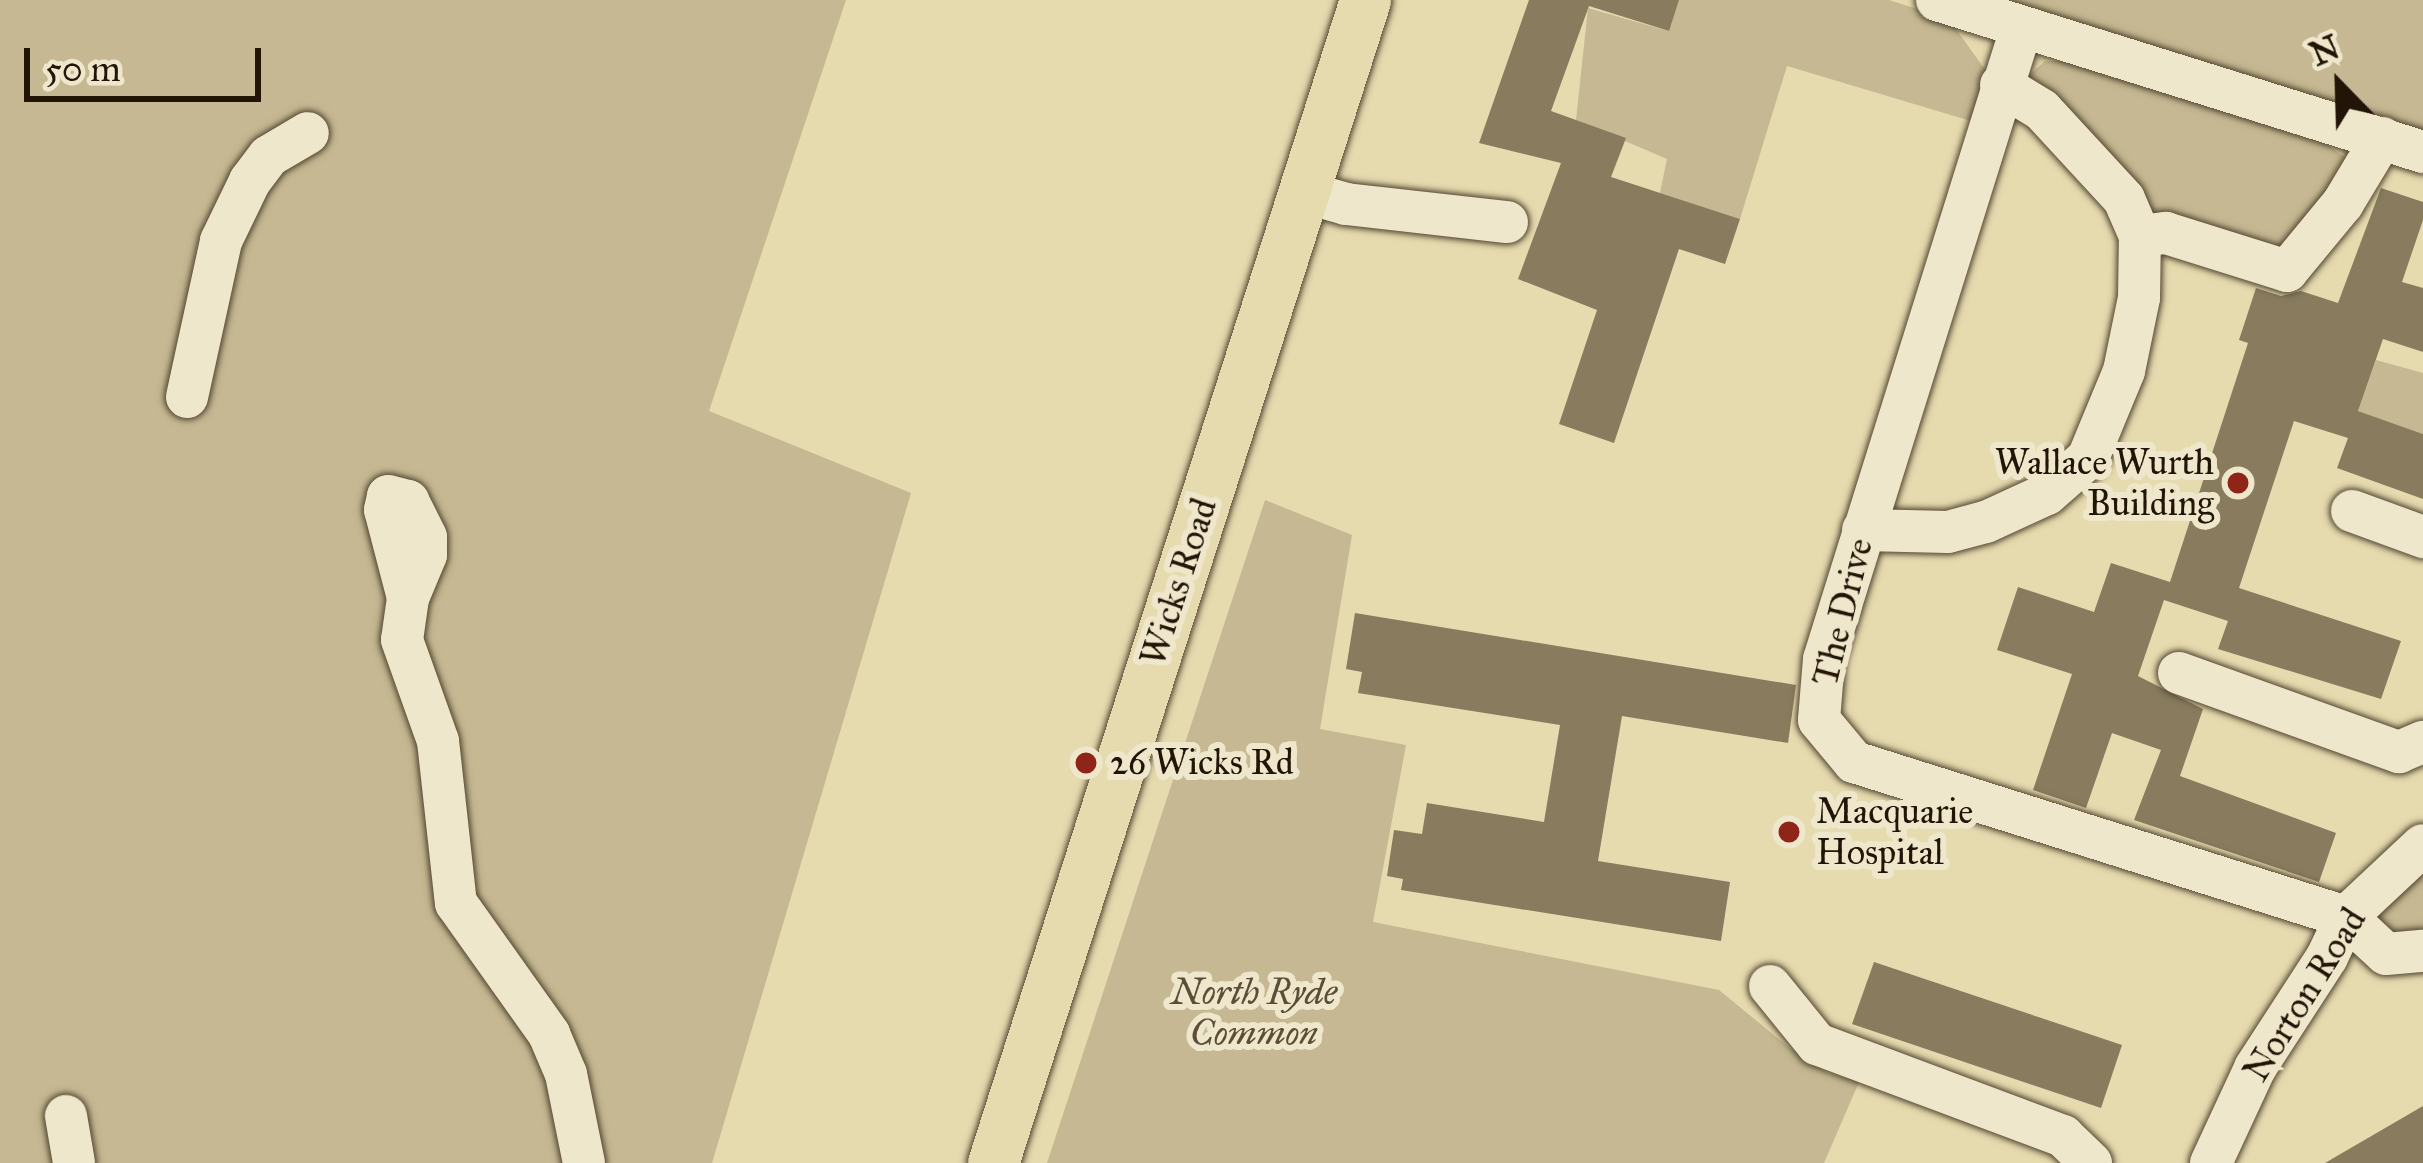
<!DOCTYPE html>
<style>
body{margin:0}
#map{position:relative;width:2423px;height:1163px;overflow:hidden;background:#e6daaf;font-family:"IM FELL Great Primer",serif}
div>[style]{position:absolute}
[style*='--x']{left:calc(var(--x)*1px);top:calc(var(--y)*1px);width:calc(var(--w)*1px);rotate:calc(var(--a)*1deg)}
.green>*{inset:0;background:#c5b892}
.building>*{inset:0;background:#887b5e}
.roads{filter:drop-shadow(0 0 3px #534630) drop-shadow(0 0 3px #534630)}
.minor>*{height:42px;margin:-21px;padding:0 21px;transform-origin:21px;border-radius:21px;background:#efe7cb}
.major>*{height:51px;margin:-25.5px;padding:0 25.5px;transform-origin:25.5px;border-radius:25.5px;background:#e6daaf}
.dots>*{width:33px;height:33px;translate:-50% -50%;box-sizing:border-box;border:6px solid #efe7cb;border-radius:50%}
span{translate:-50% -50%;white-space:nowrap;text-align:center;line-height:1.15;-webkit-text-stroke:12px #efe7cb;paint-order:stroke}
.poi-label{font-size:36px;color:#221406}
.right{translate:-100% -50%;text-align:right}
.left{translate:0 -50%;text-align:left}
.street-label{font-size:36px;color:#221406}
.park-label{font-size:36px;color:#5b4d37;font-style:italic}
.north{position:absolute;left:2279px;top:24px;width:120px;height:120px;-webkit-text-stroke:9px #efe7cb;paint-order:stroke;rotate:337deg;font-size:33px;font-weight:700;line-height:48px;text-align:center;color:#221406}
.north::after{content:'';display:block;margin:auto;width:42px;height:54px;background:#221406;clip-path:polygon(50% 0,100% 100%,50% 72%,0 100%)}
.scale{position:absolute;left:24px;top:48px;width:237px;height:54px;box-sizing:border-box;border:6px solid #221406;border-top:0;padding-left:15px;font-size:36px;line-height:42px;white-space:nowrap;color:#221406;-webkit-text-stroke:9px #efe7cb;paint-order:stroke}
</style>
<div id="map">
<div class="green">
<div style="clip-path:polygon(0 0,846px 0,709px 411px,911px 493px,712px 1163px,0 1163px)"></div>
<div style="clip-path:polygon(1679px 0,1889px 0,1949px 19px,1988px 74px,1971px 121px,1787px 66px,1740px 219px,1660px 193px,1667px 159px,1576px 120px,1588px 8px,1668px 31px)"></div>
<div style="clip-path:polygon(2003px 0,2423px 0,2423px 139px)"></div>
<div style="clip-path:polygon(2045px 61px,2085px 61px,2319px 139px,2346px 158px,2335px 192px,2275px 253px,2173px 226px,2143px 206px,2025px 79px)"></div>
<div style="clip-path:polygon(2376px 360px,2423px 373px,2423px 434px,2358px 411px)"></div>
<div style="clip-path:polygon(1265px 500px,1352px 535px,1320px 729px,1406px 745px,1373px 922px,1719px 990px,1791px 1049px,1828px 1073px,1859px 1082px,1824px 1163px,1047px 1163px)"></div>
<div style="clip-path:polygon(2423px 864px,2423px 936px,2400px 944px,2378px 922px,2378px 908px)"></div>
</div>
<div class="building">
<div style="clip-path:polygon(1529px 0,1679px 0,1669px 31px,1589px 6px,1551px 111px,1626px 138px,1611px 177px,1740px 219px,1725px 264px,1679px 249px,1614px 443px,1559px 424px,1597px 310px,1518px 279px,1561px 163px,1479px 143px)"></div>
<div style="clip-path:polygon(2381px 188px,2423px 202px,2423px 220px,2402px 282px,2423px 288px,2423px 352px,2383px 339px,2358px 411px,2423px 434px,2423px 499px,2337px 468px,2348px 438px,2294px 421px,2239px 588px,2401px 641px,2381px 699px,2218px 649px,2228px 621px,2164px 600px,2138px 676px,2203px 709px,2180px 776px,2336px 833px,2319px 882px,2134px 820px,2161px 750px,2112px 733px,2086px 808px,2033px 790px,2072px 674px,1997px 650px,2018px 587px,2094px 612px,2111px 563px,2170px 582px,2248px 343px,2239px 340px,2256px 288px,2281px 296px,2301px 291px,2338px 303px)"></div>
<div style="clip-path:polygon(1355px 613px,1796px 685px,1788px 743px,1622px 716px,1598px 861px,1730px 882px,1721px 941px,1401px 890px,1403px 879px,1387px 876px,1394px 830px,1422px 834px,1427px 803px,1544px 822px,1560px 725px,1358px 693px,1362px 672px,1346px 669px)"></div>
<div style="clip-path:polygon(1874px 962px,2122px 1045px,2101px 1108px,1852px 1024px)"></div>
<div style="clip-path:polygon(2423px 1106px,2423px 1163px,2325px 1163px)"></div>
</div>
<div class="roads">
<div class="minor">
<div style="--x:1937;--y:0;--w:509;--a:17.37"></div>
<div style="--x:2021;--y:29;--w:660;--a:107.36"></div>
<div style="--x:1824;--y:659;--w:61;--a:94.7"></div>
<div style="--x:1819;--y:720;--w:55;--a:50.2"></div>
<div style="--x:1854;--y:762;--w:516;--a:17.49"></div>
<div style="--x:2346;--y:917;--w:54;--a:42.8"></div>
<div style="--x:2386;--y:954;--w:37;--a:-5"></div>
<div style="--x:1304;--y:192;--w:44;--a:15.9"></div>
<div style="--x:1346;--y:204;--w:162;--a:6.4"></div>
<div style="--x:2140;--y:236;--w:26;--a:-7"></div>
<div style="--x:2166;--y:233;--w:127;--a:17.4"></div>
<div style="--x:2287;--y:271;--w:88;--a:-50.5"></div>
<div style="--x:2343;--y:203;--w:76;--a:-59"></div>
<div style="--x:187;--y:397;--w:160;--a:-77.7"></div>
<div style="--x:221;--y:241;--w:67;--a:-64.2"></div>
<div style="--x:250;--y:181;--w:31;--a:-53"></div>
<div style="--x:269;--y:156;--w:45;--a:-30.5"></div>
<div style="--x:388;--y:496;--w:21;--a:14"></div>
<div style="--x:408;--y:501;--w:40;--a:63.4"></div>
<div style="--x:426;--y:537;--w:18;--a:90"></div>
<div style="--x:426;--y:555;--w:47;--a:112.7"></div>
<div style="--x:408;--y:598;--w:91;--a:-104.6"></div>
<div style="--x:385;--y:510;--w:14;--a:-78"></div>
<div style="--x:2352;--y:511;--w:76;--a:20.1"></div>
<div style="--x:1863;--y:530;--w:85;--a:1.3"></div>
<div style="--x:1948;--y:532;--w:39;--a:-15"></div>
<div style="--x:1986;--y:522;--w:67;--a:-24.7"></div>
<div style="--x:2047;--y:494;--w:55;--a:-41.3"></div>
<div style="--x:2088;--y:458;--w:94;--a:-67.5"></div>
<div style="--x:2124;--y:371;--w:75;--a:-78.4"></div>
<div style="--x:2139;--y:298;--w:62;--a:-89.1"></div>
<div style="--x:2140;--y:236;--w:40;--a:-113.4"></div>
<div style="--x:2124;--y:199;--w:121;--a:-132.7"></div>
<div style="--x:2042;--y:110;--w:48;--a:-148.6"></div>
<div style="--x:408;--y:598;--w:42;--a:98.1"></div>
<div style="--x:402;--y:640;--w:107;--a:70.4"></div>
<div style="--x:438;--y:741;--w:163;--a:83.7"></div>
<div style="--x:456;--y:903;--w:161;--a:54.6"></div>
<div style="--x:549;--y:1034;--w:43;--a:67"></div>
<div style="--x:566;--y:1074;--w:91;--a:78.6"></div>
<div style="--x:2179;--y:673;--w:234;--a:19.8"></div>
<div style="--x:2399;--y:752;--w:26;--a:-23"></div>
<div style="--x:1770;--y:986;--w:75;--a:51"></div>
<div style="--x:1817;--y:1044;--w:263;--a:20.5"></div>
<div style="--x:2063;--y:1136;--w:39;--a:44"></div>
<div style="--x:66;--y:1116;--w:48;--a:80.3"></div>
<div style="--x:2211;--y:1163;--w:105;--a:-65.1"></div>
<div style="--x:2255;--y:1068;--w:132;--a:-57"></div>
<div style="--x:2327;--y:957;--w:44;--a:-64.6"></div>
<div style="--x:2346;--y:917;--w:105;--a:-43.1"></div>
</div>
<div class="major">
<div style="--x:993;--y:1163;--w:1221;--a:-72.26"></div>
</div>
</div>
<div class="dots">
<div style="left:2238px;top:483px;background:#8f2418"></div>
<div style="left:1086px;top:763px;background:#8f2418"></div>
<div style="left:1789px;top:832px;background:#8f2418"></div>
</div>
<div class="poi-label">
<span class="right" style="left:2214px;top:483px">Wallace Wurth<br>Building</span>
<span class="left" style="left:1110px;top:763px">26 Wicks Rd</span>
<span class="left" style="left:1816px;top:832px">Macquarie<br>Hospital</span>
</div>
<div class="street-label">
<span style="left:1179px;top:582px;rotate:-72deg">Wicks Road</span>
<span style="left:1843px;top:612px;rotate:-76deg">The Drive</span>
<span style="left:2305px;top:995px;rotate:-58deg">Norton Road</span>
</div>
<div class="park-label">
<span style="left:1254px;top:1013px">North Ryde<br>Common</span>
</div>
<div class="north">N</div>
<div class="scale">50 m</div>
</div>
